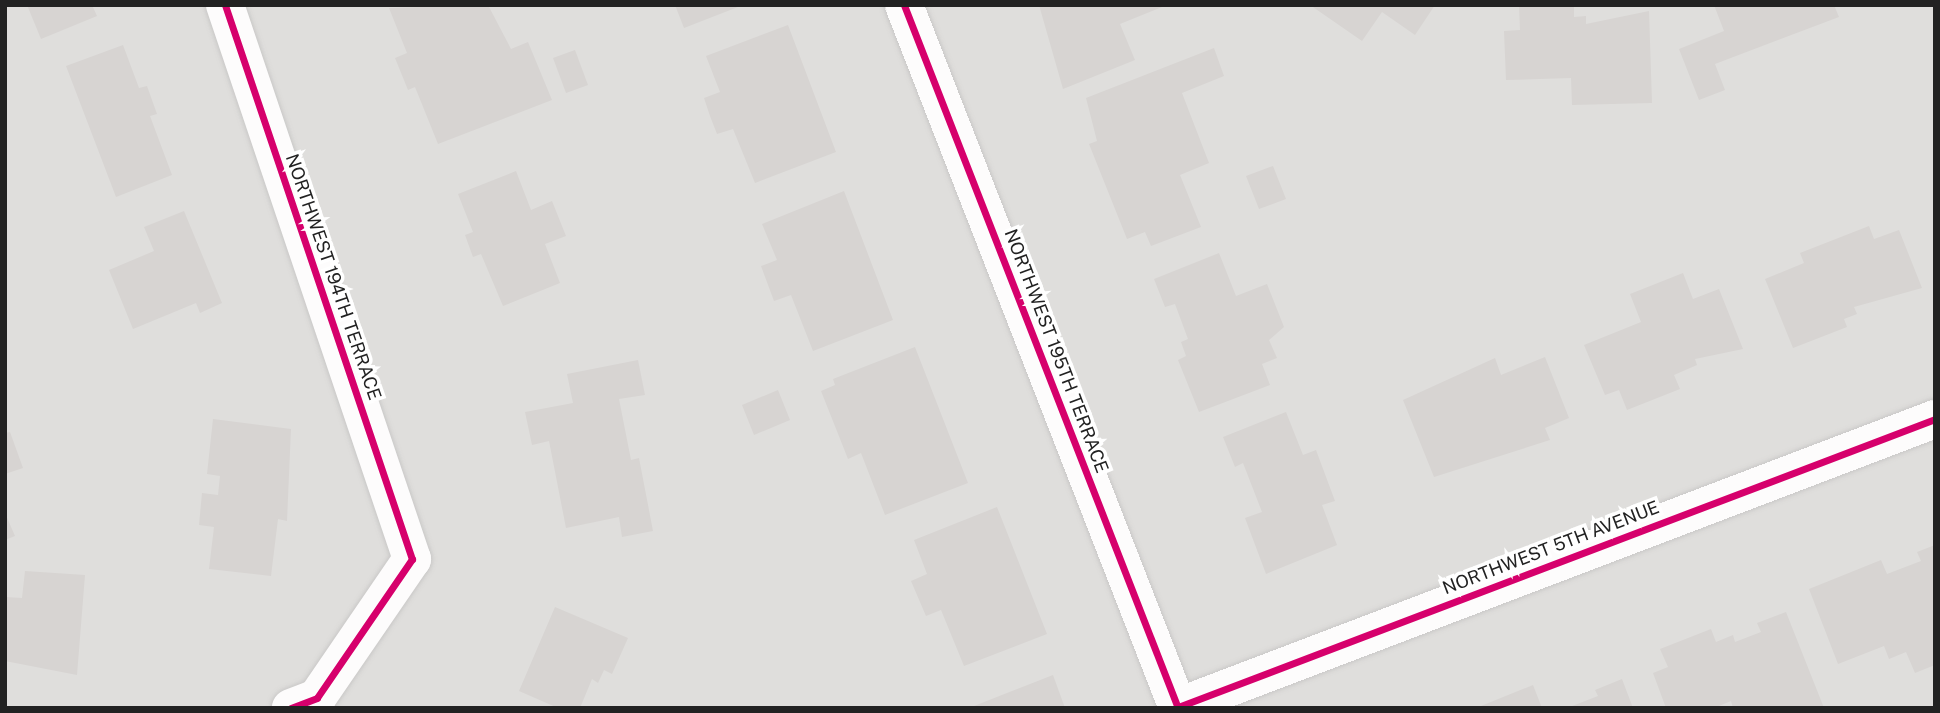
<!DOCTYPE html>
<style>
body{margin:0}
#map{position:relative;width:1940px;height:713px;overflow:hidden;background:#f0eeeb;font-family:"Public Sans",sans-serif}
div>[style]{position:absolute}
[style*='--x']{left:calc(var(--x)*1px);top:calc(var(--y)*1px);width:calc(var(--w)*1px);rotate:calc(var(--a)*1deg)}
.residential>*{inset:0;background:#dfdedc}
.building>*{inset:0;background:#d7d4d2}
.roads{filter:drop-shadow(0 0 2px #c9c8c7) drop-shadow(0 0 2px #c9c8c7)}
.minor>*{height:38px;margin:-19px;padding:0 19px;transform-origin:19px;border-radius:19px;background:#fdfcfc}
.cycleway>*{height:7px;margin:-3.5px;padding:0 3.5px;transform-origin:3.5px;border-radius:3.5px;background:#d6006c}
span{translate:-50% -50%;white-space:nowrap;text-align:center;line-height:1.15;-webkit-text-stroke:7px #fff;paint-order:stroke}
.street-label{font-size:18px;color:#222}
.frame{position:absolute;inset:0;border:7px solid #222;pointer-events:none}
</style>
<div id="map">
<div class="residential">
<div style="clip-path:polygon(5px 5px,1935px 5px,1935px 708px,5px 708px)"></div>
</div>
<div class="building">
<div style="clip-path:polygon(27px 5px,92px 5px,97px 16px,41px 39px)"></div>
<div style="clip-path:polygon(488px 5px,511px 49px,528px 42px,552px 100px,438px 144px,415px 87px,408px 90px,395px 58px,407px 53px,389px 8px)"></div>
<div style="clip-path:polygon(675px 5px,743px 5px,684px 28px)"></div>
<div style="clip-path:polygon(1039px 5px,1161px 5px,1162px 7px,1120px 24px,1135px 60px,1063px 89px)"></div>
<div style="clip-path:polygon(1310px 5px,1435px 5px,1415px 35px,1382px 12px,1362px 41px)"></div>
<div style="clip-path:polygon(1519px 5px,1574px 5px,1574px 17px,1586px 16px,1586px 24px,1649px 11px,1652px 103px,1572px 105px,1571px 78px,1506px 80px,1504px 31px,1520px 30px)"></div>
<div style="clip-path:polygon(1714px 5px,1834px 5px,1839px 17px,1715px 64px,1725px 90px,1699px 100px,1679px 49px,1724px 31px)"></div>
<div style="clip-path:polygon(788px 25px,836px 152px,755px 183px,733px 129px,717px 134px,710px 116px,704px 98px,720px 92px,706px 56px)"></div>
<div style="clip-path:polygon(123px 45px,139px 88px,147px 86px,157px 114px,150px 116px,172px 175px,116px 197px,66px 66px)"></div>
<div style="clip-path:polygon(1214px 48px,1224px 76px,1182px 93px,1209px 163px,1180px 175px,1201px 227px,1151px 246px,1145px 232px,1127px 239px,1089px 144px,1097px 141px,1086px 98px)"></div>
<div style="clip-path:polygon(575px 50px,588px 85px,566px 93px,553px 58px)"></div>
<div style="clip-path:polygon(1273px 166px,1286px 199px,1259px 209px,1246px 176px)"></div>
<div style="clip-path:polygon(516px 171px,531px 210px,552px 201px,566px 236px,545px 244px,560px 283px,503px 306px,481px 254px,473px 257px,465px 235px,473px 232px,458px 194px)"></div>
<div style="clip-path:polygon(844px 191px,893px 320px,813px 351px,791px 295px,774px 301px,761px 266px,777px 260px,762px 224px)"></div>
<div style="clip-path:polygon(184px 211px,222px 303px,200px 313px,196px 303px,133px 329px,109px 270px,154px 251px,144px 227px)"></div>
<div style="clip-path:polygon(1869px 226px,1874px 239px,1899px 230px,1922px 288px,1854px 307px,1857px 314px,1844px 319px,1847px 327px,1793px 348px,1765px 279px,1804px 263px,1800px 253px)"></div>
<div style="clip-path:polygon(1219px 253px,1236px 296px,1267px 284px,1284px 327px,1269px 340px,1277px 358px,1262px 364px,1270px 385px,1199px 412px,1178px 360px,1186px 356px,1181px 342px,1188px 339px,1175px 304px,1165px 307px,1154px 279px)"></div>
<div style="clip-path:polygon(1683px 273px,1693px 299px,1719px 289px,1743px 349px,1695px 359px,1697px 365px,1674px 375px,1680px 389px,1627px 410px,1619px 390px,1605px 395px,1584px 345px,1641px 322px,1630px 294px)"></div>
<div style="clip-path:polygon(915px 347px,968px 483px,885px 515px,861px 453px,848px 459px,821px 391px,835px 385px,833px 379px)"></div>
<div style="clip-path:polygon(1545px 357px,1569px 418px,1545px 428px,1550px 440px,1434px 477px,1403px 400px,1495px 358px,1501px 375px)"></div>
<div style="clip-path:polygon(638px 360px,645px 395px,619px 399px,631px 460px,639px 458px,653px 531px,622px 537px,619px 517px,566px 528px,549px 441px,532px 445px,525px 412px,573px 403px,567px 374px)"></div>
<div style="clip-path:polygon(778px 390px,790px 420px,754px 435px,742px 405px)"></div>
<div style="clip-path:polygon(1286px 412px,1303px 455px,1316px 450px,1335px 501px,1322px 505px,1337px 545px,1266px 574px,1245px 518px,1262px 512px,1243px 463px,1235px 467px,1223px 437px)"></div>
<div style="clip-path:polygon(213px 419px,291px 429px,287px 521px,278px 519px,271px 576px,209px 569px,214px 527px,199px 525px,202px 493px,218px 495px,220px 476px,207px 474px)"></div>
<div style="clip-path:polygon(10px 432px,23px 468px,5px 474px,5px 433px)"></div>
<div style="clip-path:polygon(997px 507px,1047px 634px,964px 666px,941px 610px,926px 616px,911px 581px,927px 574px,914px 540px)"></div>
<div style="clip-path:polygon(5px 513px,15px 536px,5px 540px)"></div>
<div style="clip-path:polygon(1935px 545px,1935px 665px,1915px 673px,1906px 652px,1889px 659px,1884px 646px,1838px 664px,1809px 589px,1881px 560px,1887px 574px,1921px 561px,1917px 552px)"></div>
<div style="clip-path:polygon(25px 571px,85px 575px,77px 675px,5px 661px,5px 597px,22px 598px)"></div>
<div style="clip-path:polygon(555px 607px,628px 638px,612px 674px,604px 670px,598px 683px,592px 679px,580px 708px,558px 708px,519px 691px)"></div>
<div style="clip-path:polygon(1786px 612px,1824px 708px,1733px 708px,1731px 701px,1714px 708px,1666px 708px,1653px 673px,1668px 667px,1660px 649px,1711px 629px,1716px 642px,1733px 635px,1735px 642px,1761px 632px,1757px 623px)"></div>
<div style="clip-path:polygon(1053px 675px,1065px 708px,969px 708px,1012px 691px)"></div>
<div style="clip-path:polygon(1622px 679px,1633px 708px,1567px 708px,1598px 696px,1595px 690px)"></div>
<div style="clip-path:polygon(1533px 685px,1542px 708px,1476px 708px)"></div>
</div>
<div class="roads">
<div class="minor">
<div style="--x:225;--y:5;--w:585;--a:71.35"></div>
<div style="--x:412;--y:559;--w:168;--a:124.4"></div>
<div style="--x:317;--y:698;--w:28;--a:159"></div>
<div style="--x:904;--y:5;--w:755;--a:68.71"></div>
<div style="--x:1178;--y:707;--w:810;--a:-20.83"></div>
</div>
</div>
<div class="cycleway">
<div style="--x:225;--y:5;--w:585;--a:71.35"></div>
<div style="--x:412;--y:559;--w:168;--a:124.4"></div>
<div style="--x:317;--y:698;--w:28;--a:159"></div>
<div style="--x:904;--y:5;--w:755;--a:68.71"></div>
<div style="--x:1178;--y:707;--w:810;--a:-20.83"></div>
</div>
<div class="street-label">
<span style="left:333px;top:277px;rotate:71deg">NORTHWEST 194TH TERRACE</span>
<span style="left:1056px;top:351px;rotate:69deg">NORTHWEST 195TH TERRACE</span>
<span style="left:1551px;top:548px;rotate:-21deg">NORTHWEST 5TH AVENUE</span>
</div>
<div class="frame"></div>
</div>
